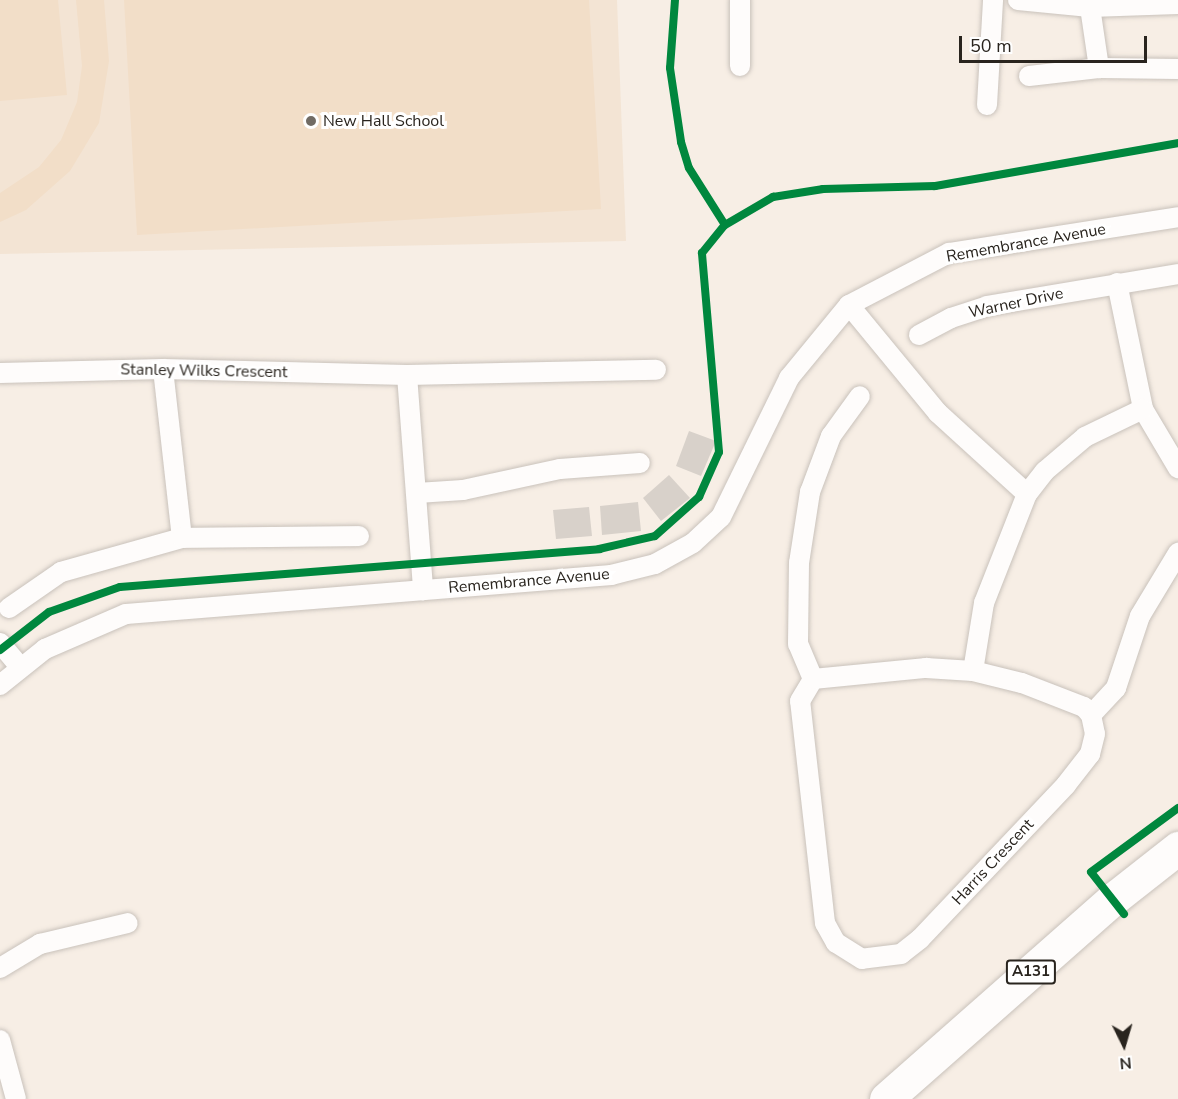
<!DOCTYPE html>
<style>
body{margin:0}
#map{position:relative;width:1178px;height:1099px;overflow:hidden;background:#f7eee5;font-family:"Nunito Sans",sans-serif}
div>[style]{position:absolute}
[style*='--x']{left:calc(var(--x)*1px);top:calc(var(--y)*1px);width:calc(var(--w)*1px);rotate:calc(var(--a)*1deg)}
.built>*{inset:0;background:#f3e4d4}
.green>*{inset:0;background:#f2dec8}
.building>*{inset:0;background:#d8d1ca}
.roads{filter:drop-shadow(0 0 2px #c9c2bb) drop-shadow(0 0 2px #c9c2bb)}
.minor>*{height:20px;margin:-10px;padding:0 10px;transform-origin:10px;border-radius:10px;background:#fefcfb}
.trunk>*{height:33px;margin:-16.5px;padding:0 16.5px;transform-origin:16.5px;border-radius:16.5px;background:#fefcfb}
.cycleway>*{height:8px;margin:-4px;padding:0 4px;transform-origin:4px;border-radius:4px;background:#00873e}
.dots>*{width:16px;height:16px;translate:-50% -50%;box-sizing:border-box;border:3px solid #fff;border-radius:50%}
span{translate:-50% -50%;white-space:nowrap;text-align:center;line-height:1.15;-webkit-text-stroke:6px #fff;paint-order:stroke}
.shield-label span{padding:2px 4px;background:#fff;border:2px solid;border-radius:4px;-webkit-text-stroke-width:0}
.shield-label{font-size:15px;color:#29241e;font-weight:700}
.poi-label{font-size:16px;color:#29241e}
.left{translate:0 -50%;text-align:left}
.street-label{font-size:16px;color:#29241e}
.north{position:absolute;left:1094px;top:1015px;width:60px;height:60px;-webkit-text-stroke:4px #fff;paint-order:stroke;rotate:175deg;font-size:16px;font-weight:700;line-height:24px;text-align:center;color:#29241e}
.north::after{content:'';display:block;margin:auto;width:21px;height:27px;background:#29241e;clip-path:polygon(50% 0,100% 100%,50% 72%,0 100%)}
.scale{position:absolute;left:959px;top:36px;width:188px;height:27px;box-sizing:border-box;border:3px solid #29241e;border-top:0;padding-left:8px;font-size:18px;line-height:21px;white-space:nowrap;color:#29241e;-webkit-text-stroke:4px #fff;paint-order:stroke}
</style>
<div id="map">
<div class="built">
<div style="clip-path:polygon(0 0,617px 0,626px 241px,0 254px)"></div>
</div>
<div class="green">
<div style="clip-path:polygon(0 0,58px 0,67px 95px,0 101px)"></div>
<div style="clip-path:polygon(76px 0,104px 0,109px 61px,99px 123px,70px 171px,26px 210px,0 222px,0 193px,39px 167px,61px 140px,77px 102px,82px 66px)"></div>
<div style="clip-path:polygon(124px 0,589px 0,601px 209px,137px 235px)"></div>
</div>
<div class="building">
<div style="clip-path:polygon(689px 431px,716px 441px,701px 476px,676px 466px)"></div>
<div style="clip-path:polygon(669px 475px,690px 498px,661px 521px,643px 498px)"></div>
<div style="clip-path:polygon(638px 502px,641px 531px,602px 535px,600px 506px)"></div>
<div style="clip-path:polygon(589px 507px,592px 536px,556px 539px,553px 510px)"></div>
</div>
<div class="roads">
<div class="minor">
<div style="--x:740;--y:0;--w:66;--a:90"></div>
<div style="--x:1018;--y:0;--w:72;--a:5.6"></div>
<div style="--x:1090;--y:7;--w:88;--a:-2"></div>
<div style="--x:1090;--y:7;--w:62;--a:81.6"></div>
<div style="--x:1029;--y:76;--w:70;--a:-6.5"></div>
<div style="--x:1099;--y:68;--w:79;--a:0.7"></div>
<div style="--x:987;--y:105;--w:105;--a:-86.7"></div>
<div style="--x:1117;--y:283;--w:129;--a:78.3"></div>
<div style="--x:1143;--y:409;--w:69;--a:59.3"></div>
<div style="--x:849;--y:305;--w:140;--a:50.5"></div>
<div style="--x:938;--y:413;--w:120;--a:42.3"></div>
<div style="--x:919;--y:335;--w:36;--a:-28"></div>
<div style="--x:951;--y:318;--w:38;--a:-18"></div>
<div style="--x:987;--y:306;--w:194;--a:-9.5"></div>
<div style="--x:163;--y:369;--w:170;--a:83.6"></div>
<div style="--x:0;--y:373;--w:163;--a:-1.4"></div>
<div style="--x:163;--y:369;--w:244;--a:1.4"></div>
<div style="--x:407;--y:375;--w:249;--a:-1.2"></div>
<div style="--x:407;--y:375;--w:216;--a:85.7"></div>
<div style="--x:417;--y:493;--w:46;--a:-3.7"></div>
<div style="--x:463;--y:490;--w:99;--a:-12.2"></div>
<div style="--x:560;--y:469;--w:80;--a:-4.3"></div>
<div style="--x:9;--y:608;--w:63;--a:-34.7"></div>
<div style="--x:61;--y:572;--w:126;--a:-15.7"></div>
<div style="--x:182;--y:538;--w:177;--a:-0.6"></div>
<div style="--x:0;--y:643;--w:31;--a:50"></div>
<div style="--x:926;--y:668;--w:47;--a:3.7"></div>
<div style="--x:973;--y:671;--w:50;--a:13.8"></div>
<div style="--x:1022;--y:683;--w:66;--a:21.2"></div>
<div style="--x:1084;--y:707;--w:11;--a:49"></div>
<div style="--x:1091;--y:715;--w:19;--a:78"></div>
<div style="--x:1095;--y:734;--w:21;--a:104"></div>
<div style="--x:1090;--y:754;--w:39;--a:128"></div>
<div style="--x:1066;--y:785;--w:212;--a:133.5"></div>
<div style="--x:920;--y:939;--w:24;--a:142"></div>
<div style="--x:901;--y:954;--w:39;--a:173"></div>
<div style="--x:862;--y:959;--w:31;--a:-148"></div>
<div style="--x:836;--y:943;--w:23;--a:-119"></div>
<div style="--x:825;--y:923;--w:223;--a:-96.4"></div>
<div style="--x:800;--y:701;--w:26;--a:-59"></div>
<div style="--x:813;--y:679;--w:114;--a:-5.6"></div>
<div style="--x:973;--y:671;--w:69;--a:-80.8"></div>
<div style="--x:984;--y:603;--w:117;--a:-68.5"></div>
<div style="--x:1027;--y:494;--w:29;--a:-52"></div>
<div style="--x:1045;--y:471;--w:52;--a:-40.4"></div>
<div style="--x:1085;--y:437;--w:64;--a:-25.8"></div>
<div style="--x:813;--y:679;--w:38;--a:-113"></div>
<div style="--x:798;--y:644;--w:81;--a:-89.3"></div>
<div style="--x:799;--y:563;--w:72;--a:-81.2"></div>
<div style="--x:810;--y:492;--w:60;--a:-69.4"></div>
<div style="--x:831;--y:436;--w:49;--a:-54.1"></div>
<div style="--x:0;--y:685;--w:58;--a:-38.7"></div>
<div style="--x:45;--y:649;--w:88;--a:-23.4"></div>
<div style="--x:126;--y:614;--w:487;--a:-4.6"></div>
<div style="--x:611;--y:575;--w:45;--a:-14"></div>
<div style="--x:655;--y:564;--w:43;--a:-28.9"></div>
<div style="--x:693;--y:543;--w:38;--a:-43"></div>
<div style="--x:721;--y:517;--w:155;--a:-63.9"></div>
<div style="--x:789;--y:378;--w:94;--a:-50.6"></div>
<div style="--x:849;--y:305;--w:113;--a:-27.5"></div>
<div style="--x:949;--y:253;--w:232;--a:-8.9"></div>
<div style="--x:1091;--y:715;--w:37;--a:-47"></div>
<div style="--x:1116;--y:688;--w:76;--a:-71.6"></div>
<div style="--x:1140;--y:616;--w:74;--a:-58.9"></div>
<div style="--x:0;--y:968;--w:47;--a:-31"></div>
<div style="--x:40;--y:944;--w:90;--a:-13.4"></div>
<div style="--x:0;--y:1040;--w:61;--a:74.8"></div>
</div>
<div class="trunk">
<div style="--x:886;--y:1099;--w:303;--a:-41.4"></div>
<div style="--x:1113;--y:899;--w:83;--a:-38.1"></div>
</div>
</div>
<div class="cycleway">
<div style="--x:675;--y:0;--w:68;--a:94.2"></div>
<div style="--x:670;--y:68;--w:75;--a:81.5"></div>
<div style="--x:681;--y:142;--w:27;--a:73"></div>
<div style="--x:689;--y:168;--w:67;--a:57.7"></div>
<div style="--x:0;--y:650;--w:62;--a:-37.8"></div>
<div style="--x:49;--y:612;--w:75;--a:-19.4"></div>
<div style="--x:120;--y:587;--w:481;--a:-4.5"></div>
<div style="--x:599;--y:549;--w:57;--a:-13.1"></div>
<div style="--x:655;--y:536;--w:59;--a:-41.6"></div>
<div style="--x:699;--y:497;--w:49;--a:-66"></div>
<div style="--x:719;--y:452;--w:200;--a:-94.9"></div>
<div style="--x:702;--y:253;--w:36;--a:-51"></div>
<div style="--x:725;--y:225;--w:56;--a:-30.3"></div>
<div style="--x:773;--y:197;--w:51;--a:-9.1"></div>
<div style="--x:823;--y:189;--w:112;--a:-1.5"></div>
<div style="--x:935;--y:186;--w:247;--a:-10"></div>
<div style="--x:1124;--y:914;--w:53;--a:-128.2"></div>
<div style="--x:1091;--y:872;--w:108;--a:-36.3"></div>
</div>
<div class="dots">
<div style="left:311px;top:121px;background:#716b64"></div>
</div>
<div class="shield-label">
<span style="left:1031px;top:972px">A131</span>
</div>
<div class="poi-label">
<span class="left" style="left:323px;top:121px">New Hall School</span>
</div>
<div class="street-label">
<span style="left:1026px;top:243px;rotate:-10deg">Remembrance Avenue</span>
<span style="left:1016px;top:303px;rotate:-12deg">Warner Drive</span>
<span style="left:204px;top:371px;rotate:1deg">Stanley Wilks Crescent</span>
<span style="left:529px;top:581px;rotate:-5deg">Remembrance Avenue</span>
<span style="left:993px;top:862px;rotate:-47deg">Harris Crescent</span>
</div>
<div class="north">N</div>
<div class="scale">50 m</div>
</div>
